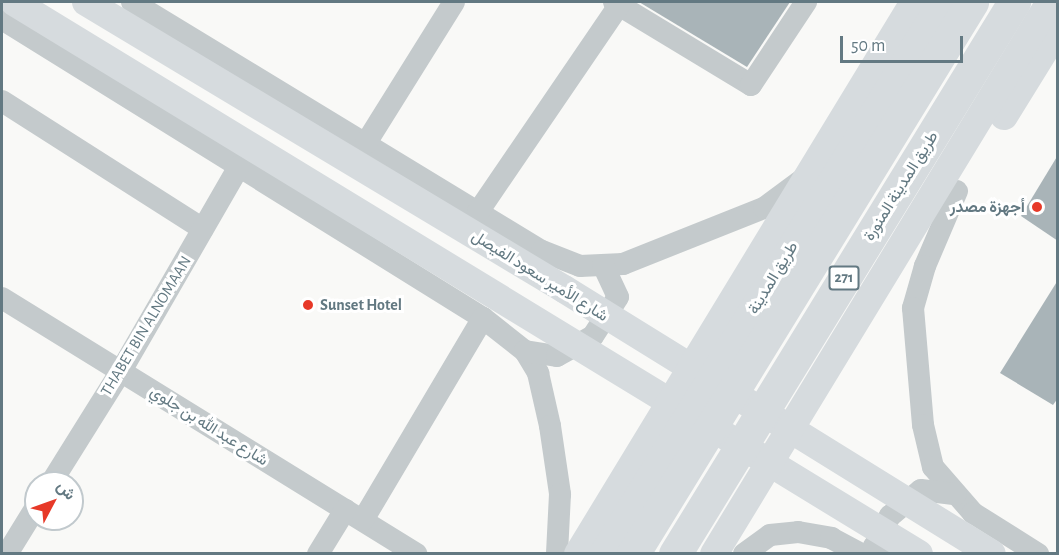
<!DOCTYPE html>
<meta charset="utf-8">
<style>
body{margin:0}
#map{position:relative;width:1059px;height:555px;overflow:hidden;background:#f9f9f7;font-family:"Alegreya Sans",Vazirmatn,sans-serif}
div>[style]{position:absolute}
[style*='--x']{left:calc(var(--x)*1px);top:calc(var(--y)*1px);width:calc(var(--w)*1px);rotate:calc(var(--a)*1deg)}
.building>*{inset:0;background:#a9b4b8}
.minor>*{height:22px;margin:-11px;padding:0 11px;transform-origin:11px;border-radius:11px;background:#c4cacc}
.major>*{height:28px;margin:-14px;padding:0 14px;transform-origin:14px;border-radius:14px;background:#d6dbde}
.highway>*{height:33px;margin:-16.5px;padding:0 16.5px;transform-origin:16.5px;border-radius:16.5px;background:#d6dbde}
.dots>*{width:16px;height:16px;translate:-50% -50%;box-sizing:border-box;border:3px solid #fff;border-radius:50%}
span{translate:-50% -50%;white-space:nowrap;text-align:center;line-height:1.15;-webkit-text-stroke:6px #fff;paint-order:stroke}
.shield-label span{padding:2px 4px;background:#fff;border:2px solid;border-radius:4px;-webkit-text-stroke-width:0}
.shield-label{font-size:15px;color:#637982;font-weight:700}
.street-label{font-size:16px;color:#637982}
.poi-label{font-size:16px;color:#637982;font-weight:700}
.right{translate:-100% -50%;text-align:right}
.left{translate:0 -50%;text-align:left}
.frame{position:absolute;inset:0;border:3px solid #637982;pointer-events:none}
.north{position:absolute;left:24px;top:471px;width:60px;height:60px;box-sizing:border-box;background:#fff;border:2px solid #c1c9cd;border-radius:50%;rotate:49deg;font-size:16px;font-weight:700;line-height:24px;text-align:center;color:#637982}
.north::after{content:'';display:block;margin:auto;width:21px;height:27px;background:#e73928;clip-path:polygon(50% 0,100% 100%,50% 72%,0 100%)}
.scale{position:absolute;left:840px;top:36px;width:123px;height:27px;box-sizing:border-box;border:3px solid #637982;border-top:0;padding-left:8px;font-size:18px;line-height:21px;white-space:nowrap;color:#637982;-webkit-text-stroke:4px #fff;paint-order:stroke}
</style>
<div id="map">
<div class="building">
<div style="clip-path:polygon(639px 2px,790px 2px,747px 67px)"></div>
<div style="clip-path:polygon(1058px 155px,1058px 241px,1021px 216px)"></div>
<div style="clip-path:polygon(1058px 280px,1058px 398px,1053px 405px,1000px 373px)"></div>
</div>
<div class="minor">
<div style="--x:132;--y:2;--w:480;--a:31.3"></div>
<div style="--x:542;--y:251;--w:41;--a:21.5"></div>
<div style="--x:580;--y:266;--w:43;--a:-2.7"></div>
<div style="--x:623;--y:264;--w:152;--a:-21.7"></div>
<div style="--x:764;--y:208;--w:49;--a:-36.6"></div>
<div style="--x:614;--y:2;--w:160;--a:31.2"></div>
<div style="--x:751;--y:85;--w:100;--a:-56.5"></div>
<div style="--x:2;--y:19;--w:566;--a:31.87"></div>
<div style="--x:483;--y:318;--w:53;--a:38.2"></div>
<div style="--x:525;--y:351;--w:26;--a:59"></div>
<div style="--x:538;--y:373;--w:54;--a:77.2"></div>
<div style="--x:550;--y:426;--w:69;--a:81.6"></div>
<div style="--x:560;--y:494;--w:60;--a:92.9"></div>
<div style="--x:2;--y:101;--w:238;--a:32.5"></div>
<div style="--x:366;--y:143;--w:166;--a:-58"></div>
<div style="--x:957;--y:191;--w:82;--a:113.1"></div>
<div style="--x:925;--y:266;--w:44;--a:105.9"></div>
<div style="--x:913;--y:308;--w:117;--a:85.1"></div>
<div style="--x:923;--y:425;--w:43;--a:76.6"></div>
<div style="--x:933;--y:467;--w:61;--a:49"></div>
<div style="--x:973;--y:513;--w:77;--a:32.2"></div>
<div style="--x:478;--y:212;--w:254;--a:-55.7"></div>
<div style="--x:2;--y:298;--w:487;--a:31.7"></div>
<div style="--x:525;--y:351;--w:32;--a:9"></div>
<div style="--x:557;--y:356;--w:41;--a:-29.1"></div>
<div style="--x:593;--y:336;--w:46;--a:-57.3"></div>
<div style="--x:618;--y:297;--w:35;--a:-115"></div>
<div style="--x:51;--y:483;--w:132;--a:-58"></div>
<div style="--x:121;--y:371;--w:236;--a:-60"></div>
<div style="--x:363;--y:520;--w:235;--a:-59.3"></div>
<div style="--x:7;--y:554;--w:55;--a:-58.3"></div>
<div style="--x:318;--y:554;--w:52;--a:-58.5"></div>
<div style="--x:744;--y:554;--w:32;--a:-36"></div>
<div style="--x:770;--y:535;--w:28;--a:-6"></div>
<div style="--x:798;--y:532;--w:34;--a:10"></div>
<div style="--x:831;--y:538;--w:34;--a:28"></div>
<div style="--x:879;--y:554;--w:9;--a:-126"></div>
<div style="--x:874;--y:547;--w:35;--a:-63"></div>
<div style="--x:890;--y:516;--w:40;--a:-40"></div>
<div style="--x:921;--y:490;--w:35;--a:7"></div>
</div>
<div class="major">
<div style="--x:14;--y:2;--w:1060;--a:31.38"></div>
<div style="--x:86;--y:2;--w:558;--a:30.98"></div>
<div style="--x:564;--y:289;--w:503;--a:31.76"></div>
<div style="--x:1004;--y:116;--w:102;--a:-58.2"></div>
<div style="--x:578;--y:554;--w:646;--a:-58.67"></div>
<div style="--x:603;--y:554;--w:648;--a:-58.44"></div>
<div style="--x:714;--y:554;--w:646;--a:-58.67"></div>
</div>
<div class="highway">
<div style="--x:633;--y:554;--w:648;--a:-58.44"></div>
<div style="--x:675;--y:554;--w:648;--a:-58.44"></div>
</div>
<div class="dots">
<div style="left:1037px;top:207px;background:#e73928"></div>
<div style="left:308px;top:305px;background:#e73928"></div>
</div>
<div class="shield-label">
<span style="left:844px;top:278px">271</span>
</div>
<div class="street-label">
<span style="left:901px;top:186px;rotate:-58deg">طريق المدينة المنورة</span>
<span style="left:540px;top:276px;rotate:32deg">شارع الأمير سعود الفيصل</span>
<span style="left:773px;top:278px;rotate:-59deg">طريق المدينة</span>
<span style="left:146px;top:326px;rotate:-59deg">THABET BIN ALNOMAAN</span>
<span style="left:209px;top:426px;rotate:32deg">شارع عبد الله بن جلوي</span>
</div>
<div class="poi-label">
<span class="right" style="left:1025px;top:207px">أجهزة مصدر</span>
<span class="left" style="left:320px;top:305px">Sunset Hotel</span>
</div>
<div class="frame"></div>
<div class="north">ش</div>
<div class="scale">50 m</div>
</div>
